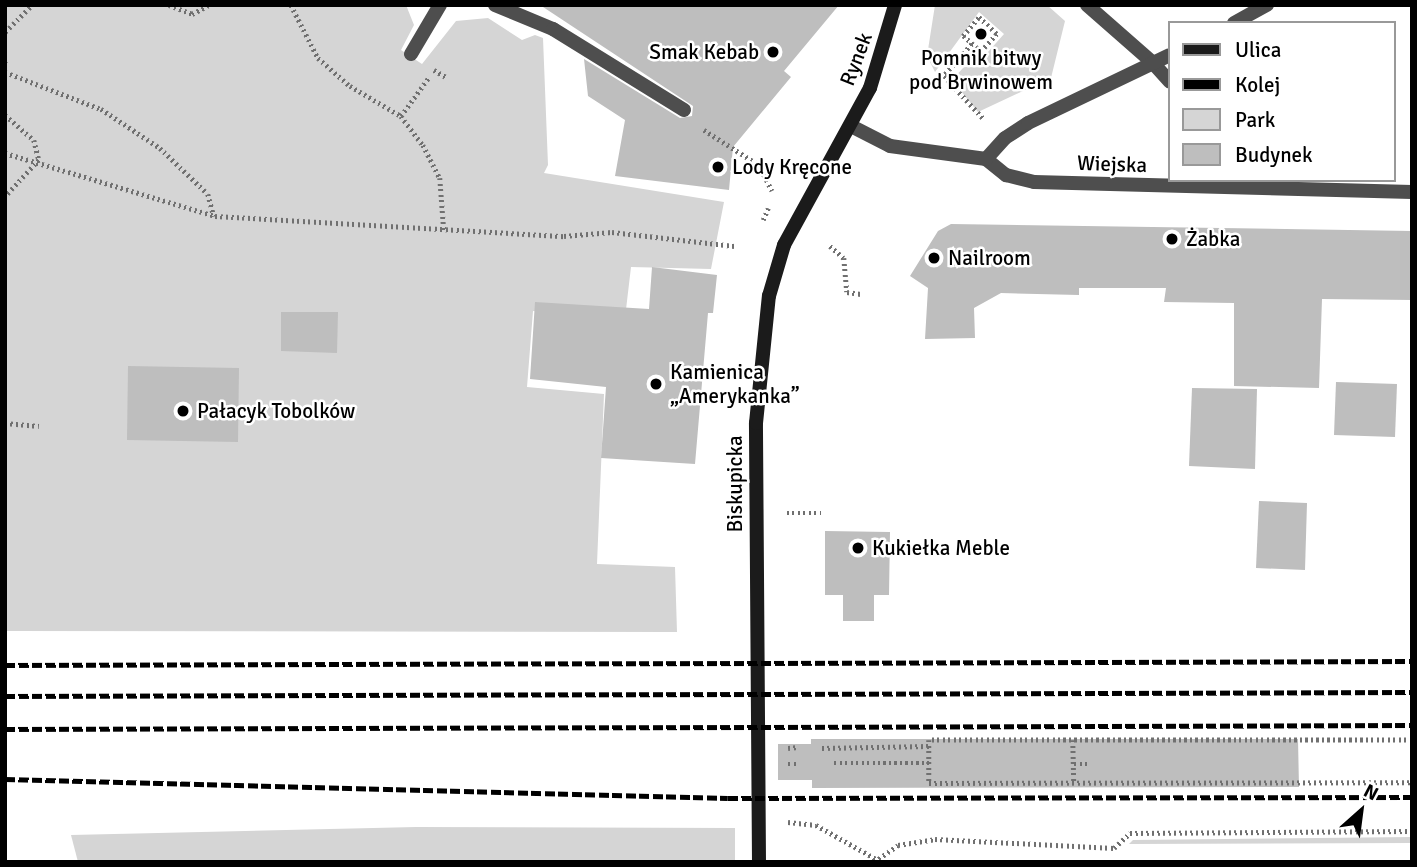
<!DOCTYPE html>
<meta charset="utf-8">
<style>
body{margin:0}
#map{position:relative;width:1417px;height:867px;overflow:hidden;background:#fff;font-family:Signika,sans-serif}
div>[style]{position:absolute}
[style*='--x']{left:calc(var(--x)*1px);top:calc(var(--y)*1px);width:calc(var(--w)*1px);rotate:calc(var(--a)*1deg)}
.green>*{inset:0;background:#d5d5d5}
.building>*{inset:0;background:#bebebe}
.path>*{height:4.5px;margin-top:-2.25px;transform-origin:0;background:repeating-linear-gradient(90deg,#707070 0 2px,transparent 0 5.5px)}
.service>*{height:14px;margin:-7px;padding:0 7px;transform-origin:7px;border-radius:7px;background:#4e4e4e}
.minor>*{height:14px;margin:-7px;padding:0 7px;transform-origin:7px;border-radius:7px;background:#4e4e4e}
.tertiary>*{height:14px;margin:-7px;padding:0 7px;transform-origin:7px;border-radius:7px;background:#4e4e4e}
.secondary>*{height:14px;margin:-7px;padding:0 7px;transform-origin:7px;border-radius:7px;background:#1b1b1b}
.rail>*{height:5px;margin-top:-2.5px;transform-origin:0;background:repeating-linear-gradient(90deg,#000 0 10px,transparent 0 13.5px)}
.dots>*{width:19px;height:19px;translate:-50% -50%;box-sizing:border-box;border:4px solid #fff;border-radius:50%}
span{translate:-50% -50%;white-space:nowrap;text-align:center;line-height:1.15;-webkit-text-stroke:5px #fff;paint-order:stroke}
.poi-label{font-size:21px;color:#000}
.right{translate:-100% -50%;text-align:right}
.left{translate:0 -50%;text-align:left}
.street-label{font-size:21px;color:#000}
.frame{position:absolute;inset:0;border:7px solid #000;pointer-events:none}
.legend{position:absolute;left:1168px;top:21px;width:228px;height:161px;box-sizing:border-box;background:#fff;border:2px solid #999;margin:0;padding:9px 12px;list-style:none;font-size:21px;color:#000}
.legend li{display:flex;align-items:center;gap:14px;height:35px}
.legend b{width:35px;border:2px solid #999}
.north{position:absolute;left:1326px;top:776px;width:70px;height:70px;-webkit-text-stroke:5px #fff;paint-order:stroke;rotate:28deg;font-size:19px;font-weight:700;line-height:28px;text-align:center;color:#000}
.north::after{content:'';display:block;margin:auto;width:24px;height:32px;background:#000;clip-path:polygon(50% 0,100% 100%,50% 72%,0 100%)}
</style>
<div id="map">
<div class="green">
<div style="clip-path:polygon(5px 5px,406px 5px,414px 25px,401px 50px,422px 64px,456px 21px,488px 18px,522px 40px,535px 35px,543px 38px,548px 165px,544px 173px,724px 202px,711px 269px,631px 267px,625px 318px,533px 311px,527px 387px,604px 394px,597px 564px,675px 567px,677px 632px,5px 631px)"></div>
<div style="clip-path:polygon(935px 5px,1047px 5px,1065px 21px,1051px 78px,978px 112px,952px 80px,974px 56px,980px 61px,1004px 34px,979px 12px,935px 72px,927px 56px)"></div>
<div style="clip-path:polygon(1411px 382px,1412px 382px,1412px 632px,1411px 632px)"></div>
<div style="clip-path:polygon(416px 827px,735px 828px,735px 862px,78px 862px,71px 835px)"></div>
<div style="clip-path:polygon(1412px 837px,1412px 843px,1129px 844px,1133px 840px)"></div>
</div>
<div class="building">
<div style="clip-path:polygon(540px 5px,839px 5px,784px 71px,791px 77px,733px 147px,729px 190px,615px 176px,625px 120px,588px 96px,584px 59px,680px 118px,692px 116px,693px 106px)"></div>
<div style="clip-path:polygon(951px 224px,1412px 231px,1412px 300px,1322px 299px,1319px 388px,1234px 386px,1234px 303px,1164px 302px,1166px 288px,1079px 288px,1079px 295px,1001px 293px,974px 308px,975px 338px,925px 339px,928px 288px,910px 276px,938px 231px)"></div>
<div style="clip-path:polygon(652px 267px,717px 275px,713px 313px,708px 313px,695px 464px,601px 458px,606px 387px,530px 379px,535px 302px,649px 309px)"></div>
<div style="clip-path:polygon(281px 312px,338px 312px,337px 353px,281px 351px)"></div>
<div style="clip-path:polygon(128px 366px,239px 368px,238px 442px,127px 440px)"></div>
<div style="clip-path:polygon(1336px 382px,1397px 384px,1395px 437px,1334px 435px)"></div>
<div style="clip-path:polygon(1192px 388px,1257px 389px,1255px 469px,1189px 466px)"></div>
<div style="clip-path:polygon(1259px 501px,1307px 503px,1305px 570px,1256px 568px)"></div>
<div style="clip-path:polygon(825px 531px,890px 532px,889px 595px,874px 595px,874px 621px,843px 621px,843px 595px,825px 595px)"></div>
<div style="clip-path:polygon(811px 739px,1298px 739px,1299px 787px,812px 788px,812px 780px,778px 780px,778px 744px,811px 744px)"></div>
</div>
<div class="path">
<div style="--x:169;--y:5;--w:25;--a:21"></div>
<div style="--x:192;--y:14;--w:19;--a:-28"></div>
<div style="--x:291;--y:5;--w:59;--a:63"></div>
<div style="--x:318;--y:58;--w:43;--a:41.2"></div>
<div style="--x:350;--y:86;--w:59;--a:30.5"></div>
<div style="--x:401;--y:116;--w:36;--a:53"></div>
<div style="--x:423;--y:145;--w:37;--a:63"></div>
<div style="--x:440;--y:178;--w:53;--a:85.7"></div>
<div style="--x:979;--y:17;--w:25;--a:43"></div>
<div style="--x:997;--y:34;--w:24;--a:132"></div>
<div style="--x:981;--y:52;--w:24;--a:-138"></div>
<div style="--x:963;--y:36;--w:25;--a:-50"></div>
<div style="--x:5;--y:32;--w:38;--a:-45"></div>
<div style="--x:972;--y:44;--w:43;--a:131.2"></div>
<div style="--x:944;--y:76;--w:57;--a:47.1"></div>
<div style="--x:5;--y:63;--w:5;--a:37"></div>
<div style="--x:434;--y:70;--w:16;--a:30"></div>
<div style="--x:5;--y:72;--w:103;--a:21.1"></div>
<div style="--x:101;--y:109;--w:71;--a:33.5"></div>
<div style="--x:160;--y:148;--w:66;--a:43.8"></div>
<div style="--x:208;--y:194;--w:23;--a:75"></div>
<div style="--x:5;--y:115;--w:38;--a:41"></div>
<div style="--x:34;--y:140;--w:21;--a:76"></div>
<div style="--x:39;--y:160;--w:50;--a:132.6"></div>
<div style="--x:401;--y:116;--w:48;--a:-54.3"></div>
<div style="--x:704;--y:130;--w:65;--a:32.5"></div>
<div style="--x:759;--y:165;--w:29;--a:63"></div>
<div style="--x:5;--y:153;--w:219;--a:16.7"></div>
<div style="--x:215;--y:216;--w:350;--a:3.3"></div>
<div style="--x:564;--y:236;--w:48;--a:-4.8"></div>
<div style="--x:612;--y:232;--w:123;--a:6.5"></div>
<div style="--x:763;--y:220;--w:13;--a:-67"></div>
<div style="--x:830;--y:246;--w:18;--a:41"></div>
<div style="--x:844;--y:258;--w:34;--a:85"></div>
<div style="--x:847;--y:292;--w:14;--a:8"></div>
<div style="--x:5;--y:423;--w:34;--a:5"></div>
<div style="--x:787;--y:513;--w:34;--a:0"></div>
<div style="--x:1073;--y:740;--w:43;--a:88.7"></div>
<div style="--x:1412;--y:740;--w:483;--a:180"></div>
<div style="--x:929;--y:740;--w:43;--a:90"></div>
<div style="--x:929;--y:783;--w:483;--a:-0.1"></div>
<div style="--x:788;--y:748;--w:10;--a:-6"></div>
<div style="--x:822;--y:748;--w:107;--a:-1.1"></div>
<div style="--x:834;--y:763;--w:95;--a:0"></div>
<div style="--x:788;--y:764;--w:10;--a:0"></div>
<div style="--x:1074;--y:764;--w:14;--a:0"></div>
<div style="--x:788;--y:822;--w:28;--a:6"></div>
<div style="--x:816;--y:825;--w:69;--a:29.5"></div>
<div style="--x:874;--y:862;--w:29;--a:-35"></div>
<div style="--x:898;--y:845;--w:37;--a:-9"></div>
<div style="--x:935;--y:839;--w:179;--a:2.9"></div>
<div style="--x:1114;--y:848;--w:22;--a:-43"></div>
<div style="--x:1130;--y:833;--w:282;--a:-0.4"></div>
</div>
<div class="service">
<div style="--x:495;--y:5;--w:63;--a:22.5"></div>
<div style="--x:553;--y:29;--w:154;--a:31.7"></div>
<div style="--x:411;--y:54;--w:57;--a:-59.4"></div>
</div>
<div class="minor">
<div style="--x:1153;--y:63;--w:25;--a:48"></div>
<div style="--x:986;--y:159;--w:26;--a:39"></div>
<div style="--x:1006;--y:175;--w:29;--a:14"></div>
<div style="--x:1034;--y:182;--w:378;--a:1.5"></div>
</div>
<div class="tertiary">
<div style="--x:1087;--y:5;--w:88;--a:41.3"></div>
<div style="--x:1234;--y:23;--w:38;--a:-29"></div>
<div style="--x:851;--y:126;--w:44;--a:27.1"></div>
<div style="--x:890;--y:146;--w:97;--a:7.7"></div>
<div style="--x:986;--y:159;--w:28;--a:-48"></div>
<div style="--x:1005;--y:138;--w:27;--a:-33"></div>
<div style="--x:1028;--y:123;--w:157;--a:-25.6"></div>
</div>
<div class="secondary">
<div style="--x:759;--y:862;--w:439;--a:-90.4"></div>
<div style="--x:756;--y:423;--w:128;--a:-84.2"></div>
<div style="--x:769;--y:296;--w:53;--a:-73.6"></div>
<div style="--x:784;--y:245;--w:179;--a:-61.3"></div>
<div style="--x:870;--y:88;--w:87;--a:-73.2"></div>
</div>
<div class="rail">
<div style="--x:5;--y:665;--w:1407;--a:-0.16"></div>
<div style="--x:5;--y:696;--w:1407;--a:-0.16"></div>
<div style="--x:5;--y:729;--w:1407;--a:-0.16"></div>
<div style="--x:5;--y:779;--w:723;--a:1.51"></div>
<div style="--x:728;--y:798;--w:684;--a:-0.08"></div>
</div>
<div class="dots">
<div style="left:981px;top:34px;background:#000"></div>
<div style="left:773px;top:52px;background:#000"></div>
<div style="left:718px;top:167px;background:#000"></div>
<div style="left:1172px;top:239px;background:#000"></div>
<div style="left:934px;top:258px;background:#000"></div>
<div style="left:656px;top:384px;background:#000"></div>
<div style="left:183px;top:411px;background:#000"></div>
<div style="left:858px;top:548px;background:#000"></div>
</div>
<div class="poi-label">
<span class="right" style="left:759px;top:52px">Smak Kebab</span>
<span style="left:981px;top:70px">Pomnik bitwy<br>pod Brwinowem</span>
<span class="left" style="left:732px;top:167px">Lody Kręcone</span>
<span class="left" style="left:1186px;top:239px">Żabka</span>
<span class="left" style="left:948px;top:258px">Nailroom</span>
<span class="left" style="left:670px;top:384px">Kamienica<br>„Amerykanka”</span>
<span class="left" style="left:197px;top:411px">Pałacyk Tobolków</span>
<span class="left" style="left:872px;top:548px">Kukiełka Meble</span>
</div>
<div class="street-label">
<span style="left:856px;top:59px;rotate:-69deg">Rynek</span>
<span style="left:1112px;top:164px;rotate:2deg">Wiejska</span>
<span style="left:735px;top:484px;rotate:-90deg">Biskupicka</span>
</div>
<div class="frame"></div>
<ul class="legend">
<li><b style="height:9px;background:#1b1b1b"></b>Ulica</li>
<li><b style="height:9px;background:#000"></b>Kolej</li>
<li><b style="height:19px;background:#d5d5d5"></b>Park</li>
<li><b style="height:19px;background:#bebebe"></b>Budynek</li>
</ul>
<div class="north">N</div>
</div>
